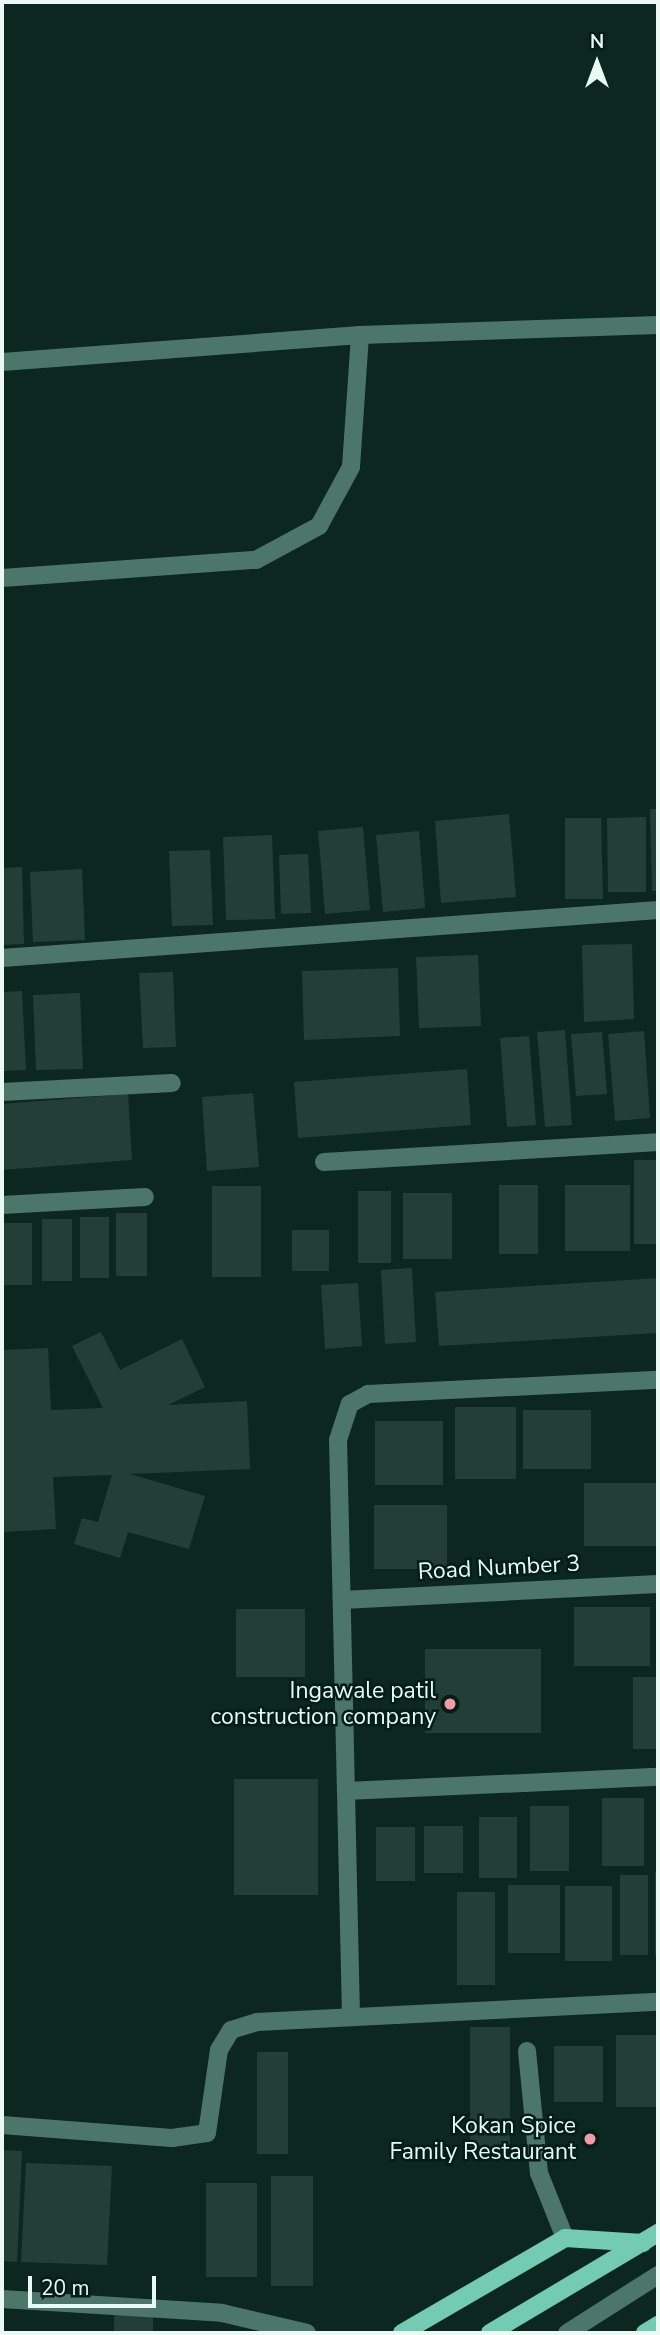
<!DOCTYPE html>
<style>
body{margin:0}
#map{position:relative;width:660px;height:2335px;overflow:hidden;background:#0c2720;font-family:"Nunito Sans",sans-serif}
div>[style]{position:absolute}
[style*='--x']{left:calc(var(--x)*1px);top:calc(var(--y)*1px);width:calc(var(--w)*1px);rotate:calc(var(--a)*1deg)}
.building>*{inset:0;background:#233e36}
.minor>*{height:18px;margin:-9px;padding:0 9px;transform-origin:9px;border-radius:9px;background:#4d766a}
.major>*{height:18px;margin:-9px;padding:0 9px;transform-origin:9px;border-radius:9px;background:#73cbb4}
.dots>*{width:19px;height:19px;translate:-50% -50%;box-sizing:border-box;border:4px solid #031d17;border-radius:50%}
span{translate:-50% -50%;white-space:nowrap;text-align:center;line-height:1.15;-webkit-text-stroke:5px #031d17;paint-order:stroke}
.street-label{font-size:23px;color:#eaf9f4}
.poi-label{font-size:23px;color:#eaf9f4}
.right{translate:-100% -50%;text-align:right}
.frame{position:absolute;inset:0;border:4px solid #eaf9f4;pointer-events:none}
.north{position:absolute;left:562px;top:28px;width:70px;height:70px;-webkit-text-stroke:5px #031d17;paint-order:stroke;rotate:0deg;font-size:19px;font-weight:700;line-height:28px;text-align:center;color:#eaf9f4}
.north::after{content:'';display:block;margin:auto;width:24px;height:32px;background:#eaf9f4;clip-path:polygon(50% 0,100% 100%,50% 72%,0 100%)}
.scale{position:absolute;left:28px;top:2276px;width:128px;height:32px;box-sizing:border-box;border:4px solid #eaf9f4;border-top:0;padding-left:9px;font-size:21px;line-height:24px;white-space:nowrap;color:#eaf9f4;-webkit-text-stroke:5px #031d17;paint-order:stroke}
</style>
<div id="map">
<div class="building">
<div style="clip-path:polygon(650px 809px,658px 809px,658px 891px,652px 891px)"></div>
<div style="clip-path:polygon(509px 814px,516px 897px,441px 903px,435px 821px)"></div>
<div style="clip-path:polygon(646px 817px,646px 892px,608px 892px,607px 818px)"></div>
<div style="clip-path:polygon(565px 818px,601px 818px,603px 899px,565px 899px)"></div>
<div style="clip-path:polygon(363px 827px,370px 910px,325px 914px,318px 831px)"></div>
<div style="clip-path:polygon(419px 831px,425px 908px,383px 912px,376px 835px)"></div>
<div style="clip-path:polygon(272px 835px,275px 919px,226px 920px,223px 837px)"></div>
<div style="clip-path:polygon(210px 850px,213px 925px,172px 926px,169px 851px)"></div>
<div style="clip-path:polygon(308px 854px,311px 913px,281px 914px,279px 855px)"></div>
<div style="clip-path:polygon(22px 867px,24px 944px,2px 945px,2px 868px)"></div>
<div style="clip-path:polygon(82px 869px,85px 940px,33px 942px,30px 872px)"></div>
<div style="clip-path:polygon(632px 944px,634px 1019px,584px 1022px,582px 945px)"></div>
<div style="clip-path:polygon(478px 955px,481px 1026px,419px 1028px,416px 957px)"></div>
<div style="clip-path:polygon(398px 968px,400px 1036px,304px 1040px,302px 971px)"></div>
<div style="clip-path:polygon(173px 972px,176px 1047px,143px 1048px,139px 973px)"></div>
<div style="clip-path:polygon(22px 991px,26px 1070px,2px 1071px,2px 992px)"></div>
<div style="clip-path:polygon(80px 993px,83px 1069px,36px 1070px,33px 995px)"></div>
<div style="clip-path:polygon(565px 1030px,572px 1125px,545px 1127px,537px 1032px)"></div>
<div style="clip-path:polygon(644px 1031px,650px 1118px,615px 1121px,608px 1034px)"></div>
<div style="clip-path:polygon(602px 1032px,607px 1094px,576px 1096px,571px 1034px)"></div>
<div style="clip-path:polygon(529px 1036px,536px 1125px,507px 1127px,500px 1038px)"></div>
<div style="clip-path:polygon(467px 1069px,471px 1125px,298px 1138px,294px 1082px)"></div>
<div style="clip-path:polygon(253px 1093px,259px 1167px,207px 1171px,202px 1097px)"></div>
<div style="clip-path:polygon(128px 1094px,132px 1160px,2px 1170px,2px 1104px)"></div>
<div style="clip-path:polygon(634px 1160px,658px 1160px,658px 1244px,634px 1244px)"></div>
<div style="clip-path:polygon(499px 1185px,538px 1185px,538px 1254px,499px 1254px)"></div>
<div style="clip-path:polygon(565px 1185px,630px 1185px,630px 1251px,565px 1251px)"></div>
<div style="clip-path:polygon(212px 1186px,261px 1186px,261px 1277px,212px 1277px)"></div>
<div style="clip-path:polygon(358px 1191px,391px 1191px,391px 1263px,358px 1263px)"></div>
<div style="clip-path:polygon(403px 1193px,452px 1193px,452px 1259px,403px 1259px)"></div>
<div style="clip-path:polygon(116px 1213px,147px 1213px,147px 1276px,116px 1276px)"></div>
<div style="clip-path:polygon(80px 1217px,109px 1217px,109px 1278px,80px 1278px)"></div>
<div style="clip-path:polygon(42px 1219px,72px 1219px,72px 1281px,42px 1281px)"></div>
<div style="clip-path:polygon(2px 1223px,32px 1223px,32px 1285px,2px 1285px)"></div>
<div style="clip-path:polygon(292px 1230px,329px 1230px,329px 1271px,292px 1271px)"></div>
<div style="clip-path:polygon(412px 1268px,416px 1342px,385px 1344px,381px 1270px)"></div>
<div style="clip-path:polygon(658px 1278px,658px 1333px,439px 1346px,435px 1292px)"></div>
<div style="clip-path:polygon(358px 1283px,362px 1346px,325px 1349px,321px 1285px)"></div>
<div style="clip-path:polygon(101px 1332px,120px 1370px,182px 1339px,205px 1387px,168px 1405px,247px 1401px,250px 1469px,130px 1474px,205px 1496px,189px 1549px,128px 1532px,120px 1558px,74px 1544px,82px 1518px,98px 1522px,112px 1475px,53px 1477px,56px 1529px,2px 1532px,2px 1350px,48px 1348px,51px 1410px,103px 1408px,72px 1346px)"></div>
<div style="clip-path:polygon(455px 1407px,516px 1407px,516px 1479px,455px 1479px)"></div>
<div style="clip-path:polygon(523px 1410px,591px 1410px,591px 1469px,523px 1469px)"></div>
<div style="clip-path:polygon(375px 1421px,443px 1421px,443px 1485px,375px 1485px)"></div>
<div style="clip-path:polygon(584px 1483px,658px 1483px,658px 1546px,584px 1546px)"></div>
<div style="clip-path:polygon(374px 1505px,447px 1505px,447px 1569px,374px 1569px)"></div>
<div style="clip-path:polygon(574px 1607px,650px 1607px,650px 1666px,574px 1666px)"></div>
<div style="clip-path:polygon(236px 1609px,305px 1609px,305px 1677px,236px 1677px)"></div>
<div style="clip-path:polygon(425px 1649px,541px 1649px,541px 1733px,425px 1733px)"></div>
<div style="clip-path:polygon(633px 1677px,658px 1677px,658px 1749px,633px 1749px)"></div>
<div style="clip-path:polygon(234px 1779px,318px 1779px,318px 1895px,234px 1895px)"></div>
<div style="clip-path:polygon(602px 1798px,644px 1798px,644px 1866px,602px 1866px)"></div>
<div style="clip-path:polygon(530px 1806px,569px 1806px,569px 1871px,530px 1871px)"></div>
<div style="clip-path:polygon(479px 1817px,517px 1817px,517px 1878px,479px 1878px)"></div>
<div style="clip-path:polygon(424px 1826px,463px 1826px,463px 1873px,424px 1873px)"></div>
<div style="clip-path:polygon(376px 1827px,415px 1827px,415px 1881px,376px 1881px)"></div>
<div style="clip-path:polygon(655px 1872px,658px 1872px,658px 1955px,655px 1955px)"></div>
<div style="clip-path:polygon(620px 1875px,648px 1875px,648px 1955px,620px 1955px)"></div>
<div style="clip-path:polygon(508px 1885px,560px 1885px,560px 1953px,508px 1953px)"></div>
<div style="clip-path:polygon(565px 1886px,612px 1886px,612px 1961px,565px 1961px)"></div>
<div style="clip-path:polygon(457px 1892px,495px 1892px,495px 1985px,457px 1985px)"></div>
<div style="clip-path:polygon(470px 2027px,510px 2027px,510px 2149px,470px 2149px)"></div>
<div style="clip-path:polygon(616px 2035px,658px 2035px,658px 2107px,616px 2107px)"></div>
<div style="clip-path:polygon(554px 2046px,603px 2046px,603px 2102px,554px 2102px)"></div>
<div style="clip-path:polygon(257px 2052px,288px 2052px,288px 2154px,257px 2154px)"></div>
<div style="clip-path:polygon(2px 2150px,22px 2151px,17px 2262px,2px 2261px)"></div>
<div style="clip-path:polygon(26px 2163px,112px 2166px,107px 2265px,21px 2262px)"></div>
<div style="clip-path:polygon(271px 2176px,313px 2176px,313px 2286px,271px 2286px)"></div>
<div style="clip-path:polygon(206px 2183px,257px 2183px,257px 2277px,206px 2277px)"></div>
<div style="clip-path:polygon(114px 2312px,153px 2312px,153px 2333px,114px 2333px)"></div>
</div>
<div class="minor">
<div style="--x:2;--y:362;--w:359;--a:-4.3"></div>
<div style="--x:360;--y:335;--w:298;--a:-1.9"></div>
<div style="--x:2;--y:578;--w:255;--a:-4.1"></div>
<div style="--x:256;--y:560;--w:72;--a:-28.4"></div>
<div style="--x:319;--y:526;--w:67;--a:-61.5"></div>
<div style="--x:351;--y:467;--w:132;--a:-86.1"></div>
<div style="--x:2;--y:958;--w:658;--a:-4.18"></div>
<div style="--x:2;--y:1092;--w:170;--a:-3"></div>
<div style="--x:324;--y:1162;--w:335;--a:-3.4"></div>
<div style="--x:2;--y:1205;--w:143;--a:-3.2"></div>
<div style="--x:342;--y:1600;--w:316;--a:-2.9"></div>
<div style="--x:346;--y:1791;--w:312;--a:-2.6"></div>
<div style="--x:351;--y:2016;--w:576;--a:-91.29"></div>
<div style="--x:338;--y:1440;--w:38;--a:-72"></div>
<div style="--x:350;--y:1404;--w:21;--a:-29"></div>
<div style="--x:368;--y:1394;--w:290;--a:-2.8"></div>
<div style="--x:527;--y:2051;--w:123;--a:84.4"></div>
<div style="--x:539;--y:2173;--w:70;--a:68.2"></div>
<div style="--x:2;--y:2125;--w:170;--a:4.4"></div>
<div style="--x:172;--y:2138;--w:35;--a:-8"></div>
<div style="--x:207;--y:2133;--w:84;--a:-81.8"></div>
<div style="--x:219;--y:2050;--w:23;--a:-59"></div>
<div style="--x:231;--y:2030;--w:27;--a:-17"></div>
<div style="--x:257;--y:2022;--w:401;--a:-2.9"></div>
<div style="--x:2;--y:2299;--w:220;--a:3.6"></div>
<div style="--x:222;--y:2313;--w:87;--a:13.2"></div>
<div style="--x:567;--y:2333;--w:108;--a:-32.5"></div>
</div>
<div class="major">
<div style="--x:402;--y:2333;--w:189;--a:-30.2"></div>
<div style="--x:565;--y:2238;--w:78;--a:3.7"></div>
<div style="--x:490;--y:2333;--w:196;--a:-30.8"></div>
<div style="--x:645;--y:2333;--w:15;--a:-32"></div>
</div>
<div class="dots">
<div style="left:450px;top:1704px;background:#f39aa9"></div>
<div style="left:590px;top:2139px;background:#f39aa9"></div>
</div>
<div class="street-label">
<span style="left:499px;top:1568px;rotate:-3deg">Road Number 3</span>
</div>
<div class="poi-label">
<span class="right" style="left:436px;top:1704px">Ingawale patil<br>construction company</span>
<span class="right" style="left:576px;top:2139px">Kokan Spice<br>Family Restaurant</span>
</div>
<div class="frame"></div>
<div class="north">N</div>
<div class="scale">20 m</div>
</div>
